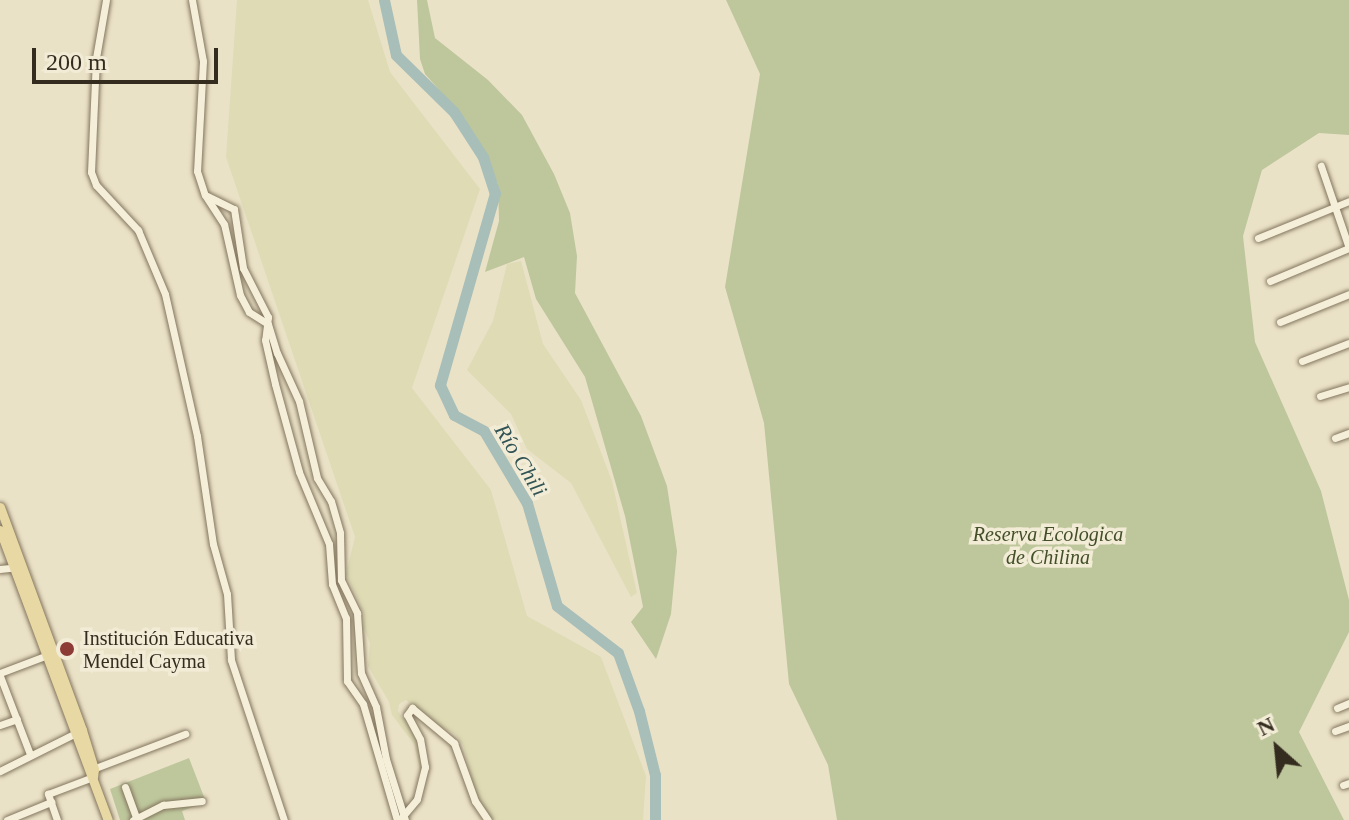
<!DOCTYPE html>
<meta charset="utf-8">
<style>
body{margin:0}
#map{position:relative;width:1349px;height:820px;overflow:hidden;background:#eae2c7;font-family:Georgia,serif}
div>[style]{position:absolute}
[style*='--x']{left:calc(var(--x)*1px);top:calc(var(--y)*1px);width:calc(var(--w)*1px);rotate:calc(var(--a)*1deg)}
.farmland>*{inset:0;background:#dedbb5}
.green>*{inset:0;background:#bec79c}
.river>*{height:11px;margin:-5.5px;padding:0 5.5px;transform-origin:5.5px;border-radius:5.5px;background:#a8beb9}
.roads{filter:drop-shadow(0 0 2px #83755e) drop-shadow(0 0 2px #83755e)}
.minor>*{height:7px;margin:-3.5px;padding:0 3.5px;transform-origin:3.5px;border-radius:3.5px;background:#f5efd9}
.major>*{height:9px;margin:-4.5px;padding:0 4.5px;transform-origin:4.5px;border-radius:4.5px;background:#e8d8a3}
.dots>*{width:22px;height:22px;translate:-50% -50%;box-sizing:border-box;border:4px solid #f2ecd6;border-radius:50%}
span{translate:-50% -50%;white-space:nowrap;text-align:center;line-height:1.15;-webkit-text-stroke:7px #f2ecd6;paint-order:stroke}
.park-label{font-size:20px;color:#434f29;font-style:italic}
.poi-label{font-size:20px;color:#352c20}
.left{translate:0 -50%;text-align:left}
.water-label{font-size:22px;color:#315353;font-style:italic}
.north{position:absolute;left:1237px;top:708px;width:80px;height:80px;-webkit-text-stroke:6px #f2ecd6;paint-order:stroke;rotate:333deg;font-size:22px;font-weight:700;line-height:32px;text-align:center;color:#352c20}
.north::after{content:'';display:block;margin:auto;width:28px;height:36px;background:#352c20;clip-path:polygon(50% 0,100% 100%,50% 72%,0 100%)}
.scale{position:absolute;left:32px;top:48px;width:186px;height:36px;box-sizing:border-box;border:4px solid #352c20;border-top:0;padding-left:10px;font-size:24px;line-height:28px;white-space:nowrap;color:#352c20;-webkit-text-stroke:6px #f2ecd6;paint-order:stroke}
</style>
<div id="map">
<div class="farmland">
<div style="clip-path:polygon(237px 0,368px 0,390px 72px,480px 189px,412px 388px,491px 490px,527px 616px,601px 657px,646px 776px,643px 820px,490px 820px,475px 792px,463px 745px,455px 734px,432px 723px,406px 700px,399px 704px,398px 711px,416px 736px,422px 761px,421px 773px,414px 744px,392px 715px,389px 702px,368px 666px,370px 643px,364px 628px,364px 613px,346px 574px,355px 537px,226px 157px)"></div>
<div style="clip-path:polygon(521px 261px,543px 344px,581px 400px,612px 481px,637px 593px,631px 597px,571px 483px,527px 449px,511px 414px,467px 370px,493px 321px,507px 264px)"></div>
</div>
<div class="green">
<div style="clip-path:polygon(417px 0,427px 0,435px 38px,488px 80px,522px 115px,554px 174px,570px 213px,577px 256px,575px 293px,641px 416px,667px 486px,677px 551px,671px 614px,656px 659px,631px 622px,643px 607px,625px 516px,585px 377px,536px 299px,524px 257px,485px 272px,499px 221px,498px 184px,465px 119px,425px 74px,420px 59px)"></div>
<div style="clip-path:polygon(726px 0,1349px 0,1349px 135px,1319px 133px,1262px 170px,1243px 236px,1255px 342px,1321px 491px,1349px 600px,1349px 632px,1299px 732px,1344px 820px,837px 820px,828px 765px,789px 684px,764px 423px,725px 287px,760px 74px)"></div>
<div style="clip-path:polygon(189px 758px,206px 802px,182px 811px,185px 820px,120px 820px,110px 789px)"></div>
</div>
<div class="river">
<div style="--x:384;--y:0;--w:56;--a:77.7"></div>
<div style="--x:396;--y:55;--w:81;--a:44.5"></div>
<div style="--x:454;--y:112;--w:54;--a:57.2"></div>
<div style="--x:483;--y:157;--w:38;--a:72"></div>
<div style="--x:495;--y:193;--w:200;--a:106"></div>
<div style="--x:440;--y:385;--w:33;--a:65"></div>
<div style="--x:454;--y:415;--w:34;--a:28"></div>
<div style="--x:484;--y:431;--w:84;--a:59.2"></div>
<div style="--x:527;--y:503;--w:107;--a:73.8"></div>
<div style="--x:557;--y:606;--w:77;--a:37.6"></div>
<div style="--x:618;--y:653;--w:62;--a:70.1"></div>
<div style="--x:639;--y:711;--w:66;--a:76"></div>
<div style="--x:655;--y:775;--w:45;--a:90"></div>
</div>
<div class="roads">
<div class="minor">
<div style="--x:106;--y:0;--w:59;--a:99.8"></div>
<div style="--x:96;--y:58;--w:114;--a:92.5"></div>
<div style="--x:91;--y:172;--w:14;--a:69"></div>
<div style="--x:96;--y:185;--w:62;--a:47"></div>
<div style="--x:138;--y:230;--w:69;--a:67.1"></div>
<div style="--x:165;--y:294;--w:146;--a:77.3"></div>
<div style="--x:197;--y:436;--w:109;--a:81.6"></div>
<div style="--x:213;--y:544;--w:52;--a:74.4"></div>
<div style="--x:227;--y:594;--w:66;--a:86.5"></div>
<div style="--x:231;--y:660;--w:169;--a:71.7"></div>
<div style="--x:192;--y:0;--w:62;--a:79.8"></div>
<div style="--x:203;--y:61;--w:110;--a:93.1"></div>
<div style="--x:197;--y:171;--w:25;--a:72"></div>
<div style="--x:205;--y:195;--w:35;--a:57"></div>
<div style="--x:224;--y:224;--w:73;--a:77.3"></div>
<div style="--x:240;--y:295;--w:19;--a:62"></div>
<div style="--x:249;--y:312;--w:22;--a:32"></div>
<div style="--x:268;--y:324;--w:30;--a:73"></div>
<div style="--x:277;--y:353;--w:53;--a:65.4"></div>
<div style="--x:299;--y:401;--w:79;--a:76.8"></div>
<div style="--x:317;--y:478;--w:27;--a:59"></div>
<div style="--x:331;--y:501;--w:33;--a:74"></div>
<div style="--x:340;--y:533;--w:47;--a:88.8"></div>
<div style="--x:341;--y:580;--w:37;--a:64"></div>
<div style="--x:357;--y:613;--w:60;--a:86.2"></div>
<div style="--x:361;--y:673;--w:37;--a:66"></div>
<div style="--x:376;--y:707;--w:53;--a:79.1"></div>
<div style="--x:386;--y:759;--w:64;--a:72.7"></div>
<div style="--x:207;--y:196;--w:30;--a:26"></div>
<div style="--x:234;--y:209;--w:60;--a:81.3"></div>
<div style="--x:243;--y:268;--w:55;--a:63"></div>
<div style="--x:268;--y:317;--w:23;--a:97"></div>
<div style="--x:265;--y:340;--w:45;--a:77.2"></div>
<div style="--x:275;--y:384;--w:91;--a:74.7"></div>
<div style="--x:299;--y:472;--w:78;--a:67.4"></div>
<div style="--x:329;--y:544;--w:40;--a:85.7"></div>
<div style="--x:332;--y:584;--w:37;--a:68"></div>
<div style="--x:346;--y:618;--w:63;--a:89.1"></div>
<div style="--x:347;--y:681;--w:28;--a:55"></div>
<div style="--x:363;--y:704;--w:121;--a:73.7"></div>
<div style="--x:1258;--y:238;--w:98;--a:-22.1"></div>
<div style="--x:1270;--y:281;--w:86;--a:-22.7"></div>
<div style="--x:1349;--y:248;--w:87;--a:-108.9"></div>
<div style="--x:1280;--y:322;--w:74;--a:-22.1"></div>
<div style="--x:1302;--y:361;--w:50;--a:-21"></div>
<div style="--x:1320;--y:396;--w:30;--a:-17"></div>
<div style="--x:1335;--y:438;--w:15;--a:-20"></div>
<div style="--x:0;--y:569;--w:18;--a:-6"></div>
<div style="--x:0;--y:673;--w:53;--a:-20.8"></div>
<div style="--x:0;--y:676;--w:84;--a:69"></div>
<div style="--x:1337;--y:708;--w:13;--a:-23"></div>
<div style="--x:0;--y:725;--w:18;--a:-19"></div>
<div style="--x:1335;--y:731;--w:15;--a:-20"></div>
<div style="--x:90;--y:770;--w:102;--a:-20.8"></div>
<div style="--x:0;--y:771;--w:89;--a:-26.6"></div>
<div style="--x:1343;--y:785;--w:6;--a:-18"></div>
<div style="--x:125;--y:787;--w:33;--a:70"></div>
<div style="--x:402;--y:817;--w:23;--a:-50"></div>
<div style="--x:417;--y:799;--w:33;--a:-76"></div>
<div style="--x:425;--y:767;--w:28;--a:-100"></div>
<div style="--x:420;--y:739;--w:27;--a:-118"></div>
<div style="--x:407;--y:715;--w:9;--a:-54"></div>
<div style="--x:412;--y:708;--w:55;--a:39.8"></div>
<div style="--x:454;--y:743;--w:62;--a:70.1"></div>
<div style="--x:475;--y:801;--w:23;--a:56"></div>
<div style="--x:7;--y:820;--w:48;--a:-22.2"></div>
<div style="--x:57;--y:820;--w:28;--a:-109"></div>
<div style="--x:48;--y:794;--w:48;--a:-20.7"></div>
<div style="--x:133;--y:820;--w:34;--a:-27"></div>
<div style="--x:163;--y:805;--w:39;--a:-6"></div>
</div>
<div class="major">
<div style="--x:0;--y:507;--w:238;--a:69.8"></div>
<div style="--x:82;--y:730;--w:41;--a:72.9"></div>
<div style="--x:94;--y:769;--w:8;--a:97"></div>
<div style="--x:0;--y:530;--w:309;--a:69.6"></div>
</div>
</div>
<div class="dots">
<div style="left:67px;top:649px;background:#8c3b35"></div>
</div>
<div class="park-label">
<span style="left:1048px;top:546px">Reserva Ecologica<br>de Chilina</span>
</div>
<div class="poi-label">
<span class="left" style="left:83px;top:650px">Institución Educativa<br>Mendel Cayma</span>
</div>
<div class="water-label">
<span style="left:521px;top:460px;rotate:59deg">Río Chili</span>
</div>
<div class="north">N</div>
<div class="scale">200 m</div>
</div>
